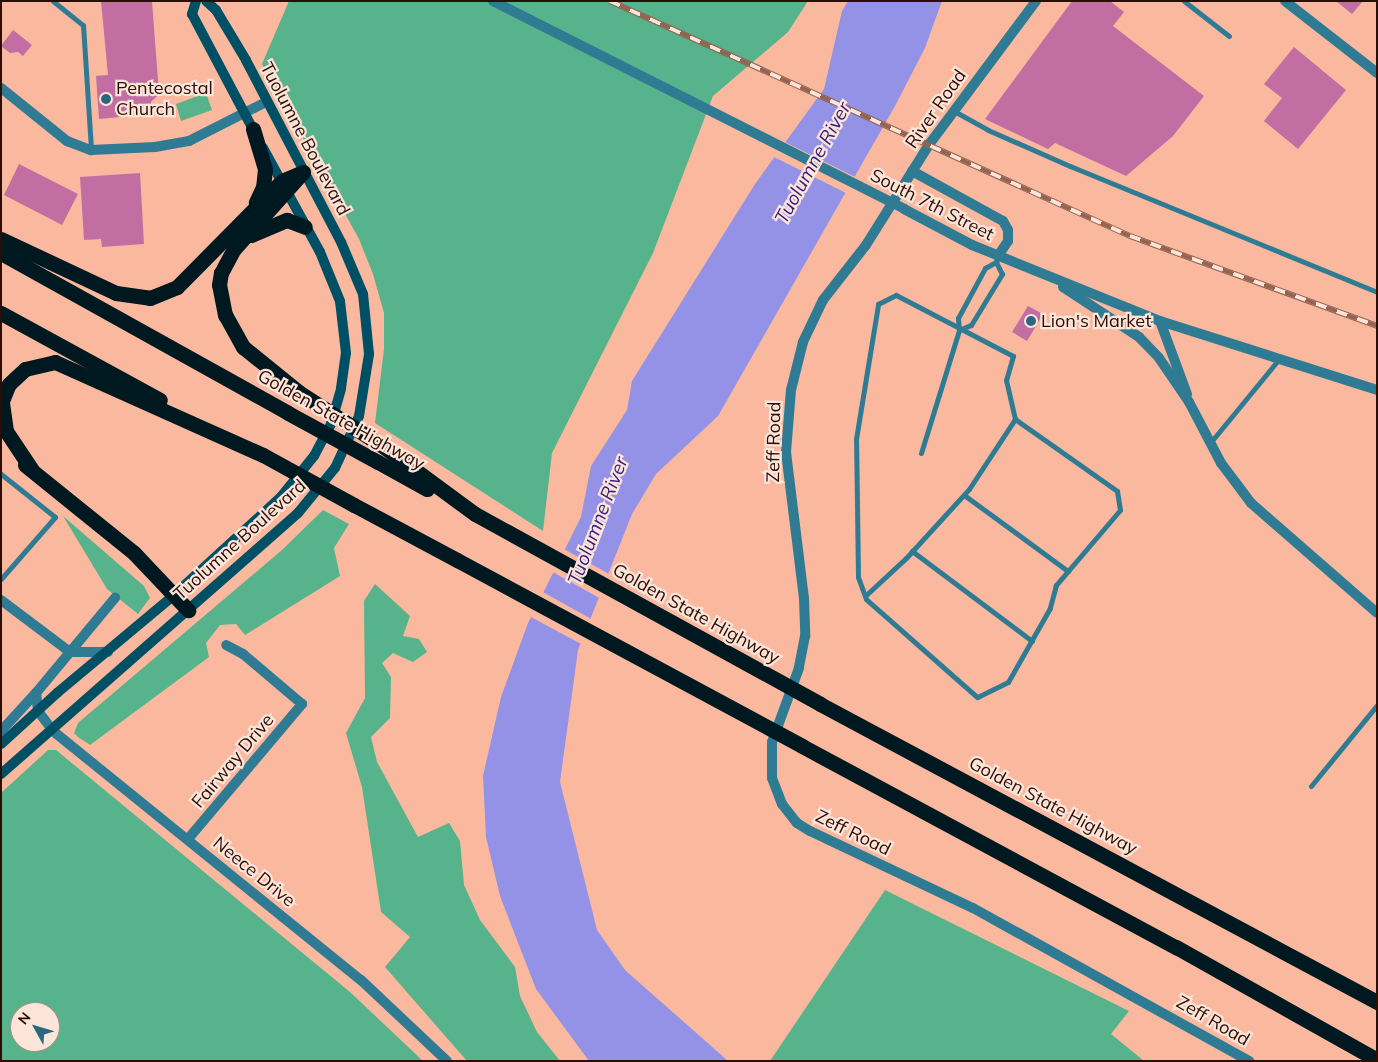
<!DOCTYPE html>
<style>
body{margin:0}
#map{position:relative;width:1378px;height:1062px;overflow:hidden;background:#fab99e;font-family:Mulish,sans-serif}
div>[style]{position:absolute}
[style*='--x']{left:calc(var(--x)*1px);top:calc(var(--y)*1px);width:calc(var(--w)*1px);rotate:calc(var(--a)*1deg)}
.green>*{inset:0;background:#56b38b}
.water>*{inset:0;background:#9392e7}
.pier>*{inset:0;background:#fab99e}
.building>*{inset:0;background:#c26ea2}
.service>*{height:5px;margin:-2.5px;padding:0 2.5px;transform-origin:2.5px;border-radius:2.5px;background:#307b94}
.minor>*{height:10px;margin:-5px;padding:0 5px;transform-origin:5px;border-radius:5px;background:#307b94}
.tertiary>*{height:10px;margin:-5px;padding:0 5px;transform-origin:5px;border-radius:5px;background:#307b94}
.secondary>*{height:10px;margin:-5px;padding:0 5px;transform-origin:5px;border-radius:5px;background:#005065}
.motorway>*{height:15px;margin:-7.5px;padding:0 7.5px;transform-origin:7.5px;border-radius:7.5px;background:#001820}
.rail>*{height:5.5px;margin-top:-2.75px;transform-origin:0;background:repeating-linear-gradient(90deg,#fee5da 0 11px,#946452 0 22px);box-sizing:border-box;border-block:1px solid #946452}
.tertiary-bridge>*{height:10px;margin:-5px;padding:0 5px;transform-origin:5px;border-radius:5px;background:#307b94}
.motorway-bridge>*{height:15px;margin:-7.5px;padding:0 7.5px;transform-origin:7.5px;border-radius:7.5px;background:#001820}
.dots>*{width:14px;height:14px;translate:-50% -50%;box-sizing:border-box;border:2px solid #fee5da;border-radius:50%}
span{translate:-50% -50%;white-space:nowrap;text-align:center;line-height:1.15;-webkit-text-stroke:4.5px #fee5da;paint-order:stroke}
.poi-label{font-size:18px;color:#2a0d03}
.left{translate:0 -50%;text-align:left}
.street-label{font-size:18px;color:#2a0d03}
.water-label{font-size:19px;color:#311e80;font-style:italic}
.frame{position:absolute;inset:0;border:2px solid #2a0d03;pointer-events:none}
.north{position:absolute;left:10px;top:1002px;width:50px;height:50px;box-sizing:border-box;background:#fee5da;border:1px solid #a98f84;border-radius:50%;rotate:309deg;font-size:14px;font-weight:700;line-height:20px;text-align:center;color:#2a0d03}
.north::after{content:'';display:block;margin:auto;width:18px;height:22px;background:#29687d;clip-path:polygon(50% 0,100% 100%,50% 72%,0 100%)}
</style>
<div id="map">
<div class="green">
<div style="clip-path:polygon(289px 1px,808px 1px,788px 32px,713px 96px,653px 253px,552px 453px,543px 531px,375px 423px,384px 349px,384px 313px,373px 274px,359px 239px,262px 64px)"></div>
<div style="clip-path:polygon(206px 93px,212px 110px,181px 121px,176px 104px)"></div>
<div style="clip-path:polygon(323px 510px,349px 524px,334px 548px,340px 576px,245px 635px,236px 624px,220px 625px,206px 643px,209px 657px,90px 745px,78px 737px,74px 733px,78px 723px,282px 550px)"></div>
<div style="clip-path:polygon(63px 516px,144px 586px,150px 598px,138px 614px,107px 589px)"></div>
<div style="clip-path:polygon(375px 584px,410px 616px,403px 636px,419px 639px,427px 652px,413px 662px,393px 653px,382px 663px,391px 677px,390px 718px,371px 737px,377px 762px,418px 837px,449px 823px,460px 841px,464px 885px,480px 920px,515px 967px,520px 996px,537px 1032px,560px 1061px,467px 1061px,385px 967px,410px 937px,381px 912px,362px 787px,346px 733px,365px 698px,364px 601px)"></div>
<div style="clip-path:polygon(evenodd,48px 750px,56px 750px,350px 992px,423px 1061px,1px 1061px,1px 793px,48px 750px,20px 1012px,50px 1012px,50px 1042px,20px 1042px,20px 1012px)"></div>
<div style="clip-path:polygon(885px 890px,1129px 1011px,1111px 1034px,1144px 1061px,770px 1061px)"></div>
</div>
<div class="water">
<div style="clip-path:polygon(848px 1px,942px 1px,925px 48px,895px 106px,718px 416px,656px 474px,632px 514px,578px 650px,560px 782px,597px 930px,625px 970px,728px 1061px,589px 1061px,536px 989px,500px 896px,486px 837px,483px 776px,501px 697px,528px 623px,581px 517px,591px 466px,627px 410px,632px 381px,755px 184px,824px 89px,842px 11px)"></div>
</div>
<div class="pier">
<div style="clip-path:polygon(783px 141px,857px 178px,848px 194px,772px 156px)"></div>
<div style="clip-path:polygon(562px 548px,611px 575px,601px 599px,551px 571px)"></div>
<div style="clip-path:polygon(541px 591px,593px 620px,583px 645px,529px 616px)"></div>
</div>
<div class="building">
<div style="clip-path:polygon(101px 1px,152px 1px,159px 94px,151px 102px,151px 114px,99px 119px,96px 76px,108px 75px)"></div>
<div style="clip-path:polygon(1072px 1px,1110px 1px,1124px 12px,1113px 26px,1204px 96px,1173px 136px,1126px 176px,1055px 143px,1048px 149px,985px 119px)"></div>
<div style="clip-path:polygon(1336px 1px,1363px 1px,1352px 14px)"></div>
<div style="clip-path:polygon(13px 30px,32px 45px,23px 56px,18px 52px,10px 53px,1px 46px)"></div>
<div style="clip-path:polygon(1294px 47px,1346px 90px,1298px 149px,1264px 121px,1282px 98px,1264px 84px)"></div>
<div style="clip-path:polygon(19px 164px,78px 194px,62px 225px,4px 195px)"></div>
<div style="clip-path:polygon(140px 173px,144px 244px,102px 247px,101px 239px,84px 240px,80px 177px)"></div>
<div style="clip-path:polygon(1028px 306px,1043px 314px,1027px 341px,1012px 332px)"></div>
</div>
<div class="service">
<div style="--x:53;--y:1;--w:38;--a:39"></div>
<div style="--x:83;--y:25;--w:125;--a:86.3"></div>
<div style="--x:1184;--y:1;--w:57;--a:37.9"></div>
<div style="--x:954;--y:111;--w:39;--a:29"></div>
<div style="--x:988;--y:130;--w:90;--a:23.7"></div>
<div style="--x:1070;--y:166;--w:332;--a:22.3"></div>
<div style="--x:896;--y:295;--w:132;--a:27.5"></div>
<div style="--x:1013;--y:356;--w:25;--a:106"></div>
<div style="--x:1006;--y:380;--w:40;--a:77"></div>
<div style="--x:1015;--y:419;--w:125;--a:35.2"></div>
<div style="--x:1117;--y:491;--w:19;--a:81"></div>
<div style="--x:1120;--y:510;--w:99;--a:130.5"></div>
<div style="--x:1056;--y:585;--w:24;--a:105"></div>
<div style="--x:1050;--y:608;--w:85;--a:119.6"></div>
<div style="--x:1008;--y:682;--w:34;--a:154"></div>
<div style="--x:977;--y:697;--w:148;--a:-138.6"></div>
<div style="--x:866;--y:599;--w:23;--a:-110"></div>
<div style="--x:858;--y:577;--w:138;--a:-90.8"></div>
<div style="--x:856;--y:439;--w:137;--a:-80.7"></div>
<div style="--x:878;--y:304;--w:20;--a:-27"></div>
<div style="--x:959;--y:330;--w:13;--a:-23"></div>
<div style="--x:971;--y:325;--w:60;--a:-58.7"></div>
<div style="--x:1002;--y:274;--w:13;--a:-117"></div>
<div style="--x:1210;--y:443;--w:109;--a:-50.6"></div>
<div style="--x:921;--y:453;--w:129;--a:-72.8"></div>
<div style="--x:959;--y:330;--w:12;--a:-95"></div>
<div style="--x:958;--y:318;--w:57;--a:-61.6"></div>
<div style="--x:985;--y:268;--w:13;--a:-29"></div>
<div style="--x:996;--y:262;--w:6;--a:-72"></div>
<div style="--x:1;--y:474;--w:69;--a:38.5"></div>
<div style="--x:55;--y:517;--w:82;--a:131.1"></div>
<div style="--x:964;--y:495;--w:129;--a:36.2"></div>
<div style="--x:912;--y:551;--w:150;--a:36.9"></div>
<div style="--x:865;--y:596;--w:56;--a:-42.8"></div>
<div style="--x:906;--y:558;--w:93;--a:-47.6"></div>
<div style="--x:969;--y:489;--w:84;--a:-56.7"></div>
<div style="--x:1311;--y:786;--w:104;--a:-50.8"></div>
</div>
<div class="minor">
<div style="--x:1036;--y:1;--w:177;--a:126.7"></div>
<div style="--x:930;--y:143;--w:120;--a:122.1"></div>
<div style="--x:866;--y:245;--w:70;--a:128"></div>
<div style="--x:823;--y:300;--w:47;--a:115.5"></div>
<div style="--x:803;--y:342;--w:49;--a:104"></div>
<div style="--x:791;--y:390;--w:62;--a:94.6"></div>
<div style="--x:786;--y:452;--w:147;--a:83"></div>
<div style="--x:804;--y:598;--w:38;--a:88"></div>
<div style="--x:805;--y:636;--w:33;--a:101"></div>
<div style="--x:799;--y:668;--w:79;--a:110"></div>
<div style="--x:772;--y:742;--w:36;--a:90"></div>
<div style="--x:772;--y:778;--w:28;--a:69"></div>
<div style="--x:782;--y:804;--w:24;--a:52"></div>
<div style="--x:797;--y:823;--w:15;--a:32"></div>
<div style="--x:810;--y:831;--w:180;--a:25.3"></div>
<div style="--x:973;--y:908;--w:316;--a:29"></div>
<div style="--x:1285;--y:1;--w:117;--a:38"></div>
<div style="--x:1;--y:88;--w:85;--a:38.8"></div>
<div style="--x:67;--y:141;--w:26;--a:21"></div>
<div style="--x:91;--y:150;--w:64;--a:-2.7"></div>
<div style="--x:155;--y:147;--w:35;--a:-10"></div>
<div style="--x:189;--y:141;--w:86;--a:-26.9"></div>
<div style="--x:912;--y:171;--w:104;--a:28.8"></div>
<div style="--x:1003;--y:221;--w:10;--a:61"></div>
<div style="--x:1008;--y:230;--w:11;--a:90"></div>
<div style="--x:1008;--y:241;--w:18;--a:124"></div>
<div style="--x:1;--y:600;--w:86;--a:37"></div>
<div style="--x:70;--y:652;--w:38;--a:0"></div>
<div style="--x:38;--y:711;--w:18;--a:-96"></div>
<div style="--x:36;--y:693;--w:124;--a:-50.3"></div>
<div style="--x:1;--y:731;--w:52;--a:-47.4"></div>
<div style="--x:188;--y:839;--w:177;--a:-49.8"></div>
<div style="--x:302;--y:704;--w:77;--a:-139.7"></div>
<div style="--x:243;--y:654;--w:19;--a:-152"></div>
</div>
<div class="tertiary">
<div style="--x:904;--y:209;--w:77;--a:27.9"></div>
<div style="--x:972;--y:245;--w:203;--a:22"></div>
<div style="--x:1160;--y:321;--w:228;--a:17.6"></div>
<div style="--x:1063;--y:287;--w:91;--a:33.3"></div>
<div style="--x:1139;--y:337;--w:29;--a:46"></div>
<div style="--x:1159;--y:358;--w:53;--a:55.7"></div>
<div style="--x:1189;--y:402;--w:69;--a:62.3"></div>
<div style="--x:1221;--y:463;--w:50;--a:53.1"></div>
<div style="--x:1251;--y:503;--w:167;--a:41.1"></div>
<div style="--x:1160;--y:321;--w:78;--a:69.7"></div>
<div style="--x:38;--y:711;--w:25;--a:53"></div>
<div style="--x:53;--y:731;--w:396;--a:39"></div>
<div style="--x:361;--y:980;--w:118;--a:43.3"></div>
</div>
<div class="secondary">
<div style="--x:196;--y:1;--w:14;--a:107"></div>
<div style="--x:192;--y:14;--w:135;--a:62.1"></div>
<div style="--x:1;--y:744;--w:76;--a:-42.3"></div>
<div style="--x:57;--y:693;--w:153;--a:-39.9"></div>
<div style="--x:174;--y:595;--w:145;--a:-42.5"></div>
<div style="--x:281;--y:497;--w:53;--a:-51.2"></div>
<div style="--x:314;--y:456;--w:36;--a:-62"></div>
<div style="--x:331;--y:424;--w:37;--a:-74"></div>
<div style="--x:341;--y:388;--w:35;--a:-82"></div>
<div style="--x:346;--y:353;--w:52;--a:-96.6"></div>
<div style="--x:340;--y:301;--w:53;--a:-112.2"></div>
<div style="--x:320;--y:252;--w:119;--a:-118.7"></div>
<div style="--x:1;--y:774;--w:395;--a:-41.3"></div>
<div style="--x:298;--y:513;--w:58;--a:-50.6"></div>
<div style="--x:335;--y:468;--w:57;--a:-65.2"></div>
<div style="--x:359;--y:416;--w:63;--a:-80.8"></div>
<div style="--x:369;--y:354;--w:60;--a:-95.7"></div>
<div style="--x:363;--y:294;--w:56;--a:-112.9"></div>
<div style="--x:341;--y:242;--w:205;--a:-117.6"></div>
<div style="--x:246;--y:60;--w:58;--a:-121"></div>
<div style="--x:216;--y:10;--w:13;--a:-138"></div>
</div>
<div class="motorway">
<div style="--x:253;--y:129;--w:42;--a:73.3"></div>
<div style="--x:265;--y:169;--w:18;--a:96"></div>
<div style="--x:263;--y:187;--w:17;--a:115"></div>
<div style="--x:251;--y:235;--w:39;--a:-23"></div>
<div style="--x:287;--y:220;--w:19;--a:21"></div>
<div style="--x:1;--y:239;--w:127;--a:25.2"></div>
<div style="--x:116;--y:293;--w:34;--a:8"></div>
<div style="--x:150;--y:298;--w:29;--a:-22"></div>
<div style="--x:177;--y:287;--w:149;--a:-45.3"></div>
<div style="--x:282;--y:181;--w:23;--a:-23"></div>
<div style="--x:1;--y:253;--w:329;--a:29.1"></div>
<div style="--x:1;--y:313;--w:181;--a:28.7"></div>
<div style="--x:300;--y:393;--w:73;--a:-141.1"></div>
<div style="--x:243;--y:347;--w:37;--a:-119"></div>
<div style="--x:225;--y:315;--w:31;--a:-101"></div>
<div style="--x:219;--y:285;--w:12;--a:-81"></div>
<div style="--x:221;--y:273;--w:27;--a:-62"></div>
<div style="--x:234;--y:249;--w:102;--a:-48.2"></div>
<div style="--x:384;--y:447;--w:113;--a:36.4"></div>
<div style="--x:378;--y:462;--w:56;--a:28.9"></div>
<div style="--x:25;--y:465;--w:140;--a:38.9"></div>
<div style="--x:134;--y:553;--w:79;--a:46.5"></div>
<div style="--x:32;--y:470;--w:47;--a:-123.7"></div>
<div style="--x:6;--y:431;--w:30;--a:-98"></div>
<div style="--x:2;--y:401;--w:18;--a:-68"></div>
<div style="--x:9;--y:384;--w:22;--a:-43"></div>
<div style="--x:25;--y:369;--w:31;--a:-13"></div>
<div style="--x:55;--y:362;--w:228;--a:24.1"></div>
<div style="--x:354;--y:505;--w:117;--a:28.1"></div>
<div style="--x:820;--y:704;--w:632;--a:28.15"></div>
<div style="--x:802;--y:746;--w:425;--a:28.3"></div>
<div style="--x:1176;--y:947;--w:231;--a:29.3"></div>
</div>
<div class="rail">
<div style="--x:610;--y:1;--w:571;--a:24.32"></div>
<div style="--x:1130;--y:236;--w:263;--a:20"></div>
</div>
<div class="tertiary-bridge">
<div style="--x:493;--y:1;--w:461;--a:26.8"></div>
</div>
<div class="motorway-bridge">
<div style="--x:300;--y:393;--w:100;--a:32.7"></div>
<div style="--x:288;--y:413;--w:102;--a:28.6"></div>
<div style="--x:263;--y:455;--w:104;--a:28.8"></div>
<div style="--x:475;--y:514;--w:394;--a:28.8"></div>
<div style="--x:457;--y:560;--w:392;--a:28.3"></div>
</div>
<div class="dots">
<div style="left:106px;top:99px;background:#29687d"></div>
<div style="left:1031px;top:321px;background:#29687d"></div>
</div>
<div class="poi-label">
<span class="left" style="left:116px;top:99px">Pentecostal<br>Church</span>
<span class="left" style="left:1041px;top:321px">Lion's Market</span>
</div>
<div class="street-label">
<span style="left:936px;top:109px;rotate:-55deg">River Road</span>
<span style="left:305px;top:139px;rotate:62deg">Tuolumne Boulevard</span>
<span style="left:932px;top:205px;rotate:27deg">South 7th Street</span>
<span style="left:341px;top:420px;rotate:29deg">Golden State Highway</span>
<span style="left:774px;top:442px;rotate:-89deg">Zeff Road</span>
<span style="left:240px;top:540px;rotate:-42deg">Tuolumne Boulevard</span>
<span style="left:696px;top:614px;rotate:29deg">Golden State Highway</span>
<span style="left:233px;top:761px;rotate:-50deg">Fairway Drive</span>
<span style="left:1053px;top:806px;rotate:28deg">Golden State Highway</span>
<span style="left:853px;top:833px;rotate:26deg">Zeff Road</span>
<span style="left:254px;top:872px;rotate:39deg">Neece Drive</span>
<span style="left:1213px;top:1021px;rotate:30deg">Zeff Road</span>
</div>
<div class="water-label">
<span style="left:813px;top:163px;rotate:-61deg">Tuolumne River</span>
<span style="left:598px;top:521px;rotate:-69deg">Tuolumne River</span>
</div>
<div class="frame"></div>
<div class="north">N</div>
</div>
